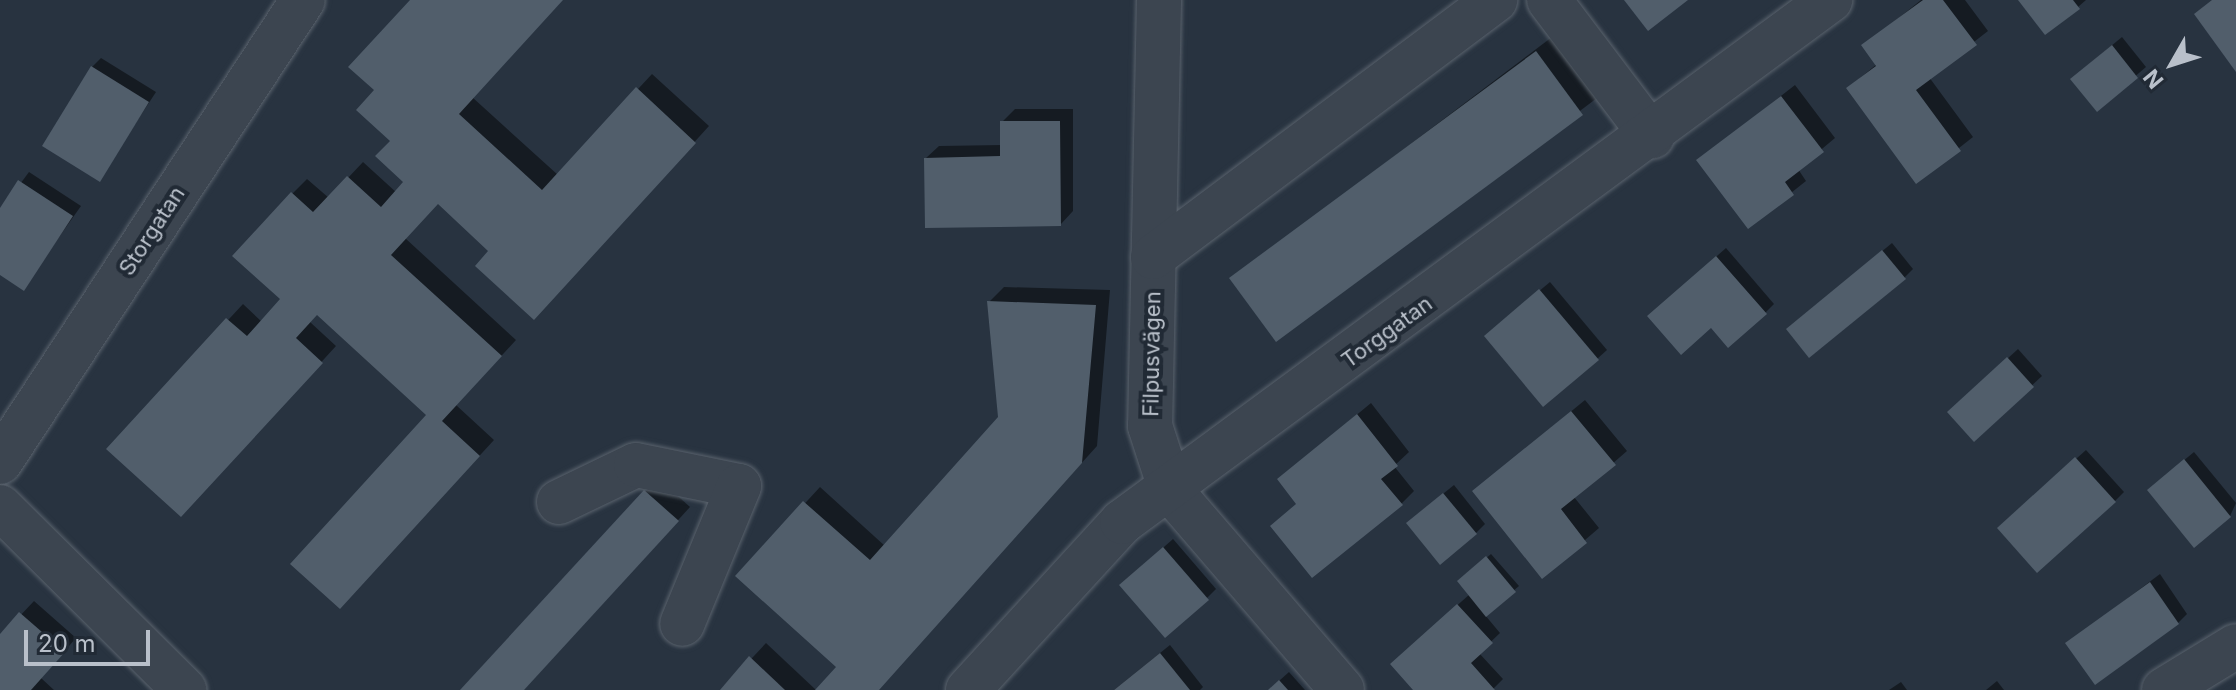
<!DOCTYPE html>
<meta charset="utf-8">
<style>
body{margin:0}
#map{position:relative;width:2236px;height:690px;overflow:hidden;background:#283340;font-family:Inter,sans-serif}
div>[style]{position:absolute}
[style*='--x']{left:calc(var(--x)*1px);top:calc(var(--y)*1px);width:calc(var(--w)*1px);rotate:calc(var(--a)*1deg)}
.shadow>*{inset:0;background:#0007}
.building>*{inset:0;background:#515e6b}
.roads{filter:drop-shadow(0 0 2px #5a636d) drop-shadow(0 0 2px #5a636d)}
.minor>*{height:44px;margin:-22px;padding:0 22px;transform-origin:22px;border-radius:22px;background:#3c4550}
span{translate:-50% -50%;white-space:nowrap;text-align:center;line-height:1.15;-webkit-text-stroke:8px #212a35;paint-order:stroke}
.street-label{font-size:22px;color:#b9c0ca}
.north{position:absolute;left:2132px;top:24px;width:80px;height:80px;-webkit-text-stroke:6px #212a35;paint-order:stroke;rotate:231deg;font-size:22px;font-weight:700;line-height:32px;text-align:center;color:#b9c0ca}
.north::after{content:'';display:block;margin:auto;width:28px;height:36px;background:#b9c0ca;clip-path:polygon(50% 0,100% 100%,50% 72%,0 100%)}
.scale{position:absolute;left:24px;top:630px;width:126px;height:36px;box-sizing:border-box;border:4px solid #b9c0ca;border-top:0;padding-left:10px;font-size:24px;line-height:28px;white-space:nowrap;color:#b9c0ca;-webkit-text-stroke:6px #212a35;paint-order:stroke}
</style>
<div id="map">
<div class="shadow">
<div style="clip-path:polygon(413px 0,562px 0,472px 97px,558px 175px,652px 74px,709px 126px,549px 302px,438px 202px,405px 238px,516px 340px,456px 405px,494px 440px,355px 591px,429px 415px,318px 313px,310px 322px,336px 346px,196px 499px,109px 448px,243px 304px,262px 322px,283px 299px,292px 194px,307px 179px,329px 198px,363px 162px,397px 193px,406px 182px,376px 90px)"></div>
<div style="clip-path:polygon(1921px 0,1965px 0,1988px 31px,1929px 77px,1973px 137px,1917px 181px,1848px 88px,1877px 64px,1864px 46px)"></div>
<div style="clip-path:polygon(2020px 0,2086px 0,2078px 7px)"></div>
<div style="clip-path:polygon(1552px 37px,1597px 98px,1277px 340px,1232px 279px)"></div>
<div style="clip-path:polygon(2122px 37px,2146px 67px,2097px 109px,2082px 70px)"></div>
<div style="clip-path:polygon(101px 58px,156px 92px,99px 179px,92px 67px)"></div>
<div style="clip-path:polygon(1795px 85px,1835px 138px,1798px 169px,1806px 181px,1748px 227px,1698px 161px)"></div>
<div style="clip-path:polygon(1015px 109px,1073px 109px,1073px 211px,1061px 224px,926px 158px,939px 146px,1002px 145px,1002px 122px)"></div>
<div style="clip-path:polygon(29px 172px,81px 206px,23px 288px,0 273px,0 211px)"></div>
<div style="clip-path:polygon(1892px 243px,1913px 269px,1904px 278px,1788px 329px)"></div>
<div style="clip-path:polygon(1726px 248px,1774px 304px,1765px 313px,1712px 325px,1659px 307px)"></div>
<div style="clip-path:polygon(1550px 282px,1607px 350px,1597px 359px,1496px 327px)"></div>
<div style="clip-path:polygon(1004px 287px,1110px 290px,1097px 446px,877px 690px,818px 690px,839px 667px,738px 576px,820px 487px,885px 546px,1000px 418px,989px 302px)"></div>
<div style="clip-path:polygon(2018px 349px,2042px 376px,1974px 439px,1959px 403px)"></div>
<div style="clip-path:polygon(1585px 400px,1627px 451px,1574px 497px,1599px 528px,1543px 576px,1474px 491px)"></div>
<div style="clip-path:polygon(1371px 403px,1409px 452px,1394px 466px,1414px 491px,1401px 504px,1298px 503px,1279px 479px)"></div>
<div style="clip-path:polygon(2086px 450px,2124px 492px,2115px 501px,2009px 519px)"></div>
<div style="clip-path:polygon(2194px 452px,2236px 503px,2230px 516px,2159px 481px)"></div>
<div style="clip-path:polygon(658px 478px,690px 507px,523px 690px,463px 690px)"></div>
<div style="clip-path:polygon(1454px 485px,1485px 524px,1476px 533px,1418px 514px)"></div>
<div style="clip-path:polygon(1173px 539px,1216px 589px,1207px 598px,1131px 576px)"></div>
<div style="clip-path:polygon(1491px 554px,1519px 586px,1485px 615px,1500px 633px,1479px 653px,1503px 679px,1492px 690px,1415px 690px,1401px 655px,1470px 594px,1464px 577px)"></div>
<div style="clip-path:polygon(2160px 574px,2187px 614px,2178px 623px,2068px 643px)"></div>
<div style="clip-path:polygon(34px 601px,76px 638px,41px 678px,54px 690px,0 690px,0 637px)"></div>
<div style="clip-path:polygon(766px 643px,816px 690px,722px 690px)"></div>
<div style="clip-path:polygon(1170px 645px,1203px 687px,1200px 690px,1114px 690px)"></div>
<div style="clip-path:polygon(1289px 672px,1305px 690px,1269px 690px)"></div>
<div style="clip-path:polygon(1997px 681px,2004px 690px,1986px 690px)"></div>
<div style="clip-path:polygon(1901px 682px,1907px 690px,1889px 690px)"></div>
</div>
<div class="building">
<div style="clip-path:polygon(410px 0,563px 0,459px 114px,542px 190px,636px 87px,696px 143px,534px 320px,475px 266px,488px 251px,438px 204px,391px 255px,502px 356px,442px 421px,480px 456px,340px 609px,290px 564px,426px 415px,317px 315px,296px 338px,323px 363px,181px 517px,106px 449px,226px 318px,247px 336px,280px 299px,232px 256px,291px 192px,313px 212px,347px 176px,381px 207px,403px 182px,375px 156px,390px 141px,356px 110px,374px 90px,348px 67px)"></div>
<div style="clip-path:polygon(1624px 0,1688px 0,1648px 31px)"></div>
<div style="clip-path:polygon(1923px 0,1943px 0,1977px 45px,1916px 90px,1961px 151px,1916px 184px,1846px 88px,1876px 66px,1861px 45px)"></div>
<div style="clip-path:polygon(2018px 0,2073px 0,2080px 9px,2045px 35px)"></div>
<div style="clip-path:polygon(2212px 0,2236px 0,2236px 72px,2194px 14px)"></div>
<div style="clip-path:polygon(2112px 45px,2138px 78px,2097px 112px,2070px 79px)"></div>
<div style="clip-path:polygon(1536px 51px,1583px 115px,1276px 342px,1229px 278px)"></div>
<div style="clip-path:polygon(91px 66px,149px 102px,100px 182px,42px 146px)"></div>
<div style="clip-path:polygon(1781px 96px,1824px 152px,1785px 182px,1794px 195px,1748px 229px,1696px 160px)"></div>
<div style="clip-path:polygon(1000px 121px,1060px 121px,1061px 226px,925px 228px,924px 158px,1000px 156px)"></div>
<div style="clip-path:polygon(18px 180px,73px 216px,24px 291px,0 275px,0 208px)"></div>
<div style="clip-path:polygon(1882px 250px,1906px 279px,1809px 358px,1786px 329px)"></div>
<div style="clip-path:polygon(1716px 256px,1767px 314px,1728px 348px,1711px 328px,1681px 355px,1647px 316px)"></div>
<div style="clip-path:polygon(1539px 289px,1599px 360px,1543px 407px,1484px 336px)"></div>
<div style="clip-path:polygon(987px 301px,1096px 305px,1082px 463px,879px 690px,815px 690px,836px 667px,735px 576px,803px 501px,870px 560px,998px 417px)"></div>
<div style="clip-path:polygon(2007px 357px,2034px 387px,1974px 442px,1947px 412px)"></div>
<div style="clip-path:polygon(1571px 411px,1616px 465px,1561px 509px,1587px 543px,1542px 579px,1472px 491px)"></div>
<div style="clip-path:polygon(1357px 414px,1398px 466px,1381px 479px,1403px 505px,1312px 578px,1270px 526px,1296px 504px,1277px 479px)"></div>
<div style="clip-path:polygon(2075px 457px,2116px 502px,2037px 573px,1997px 528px)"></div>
<div style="clip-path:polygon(2184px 459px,2231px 517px,2194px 548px,2147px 490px)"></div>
<div style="clip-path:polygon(644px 490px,679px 521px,524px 690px,460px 690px)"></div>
<div style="clip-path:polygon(1443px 493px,1477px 534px,1440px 565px,1406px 523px)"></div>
<div style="clip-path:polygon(1163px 547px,1209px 600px,1165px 638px,1119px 585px)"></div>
<div style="clip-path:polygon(1486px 556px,1516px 592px,1486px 617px,1457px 581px)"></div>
<div style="clip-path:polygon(2150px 582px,2179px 624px,2095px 685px,2065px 643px)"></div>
<div style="clip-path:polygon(1457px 604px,1493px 643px,1471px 663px,1495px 690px,1413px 690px,1390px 664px)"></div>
<div style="clip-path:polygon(19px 612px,65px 652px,31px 690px,0 690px,0 634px)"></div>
<div style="clip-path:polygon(1160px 653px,1190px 690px,1114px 690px)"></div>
<div style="clip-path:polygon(749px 656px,785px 690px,720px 690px)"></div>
<div style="clip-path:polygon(1279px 680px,1288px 690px,1268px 690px)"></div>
</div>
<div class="roads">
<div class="minor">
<div style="--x:1159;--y:0;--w:426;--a:91.2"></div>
<div style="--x:1150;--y:426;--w:68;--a:72.1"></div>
<div style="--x:1171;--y:491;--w:262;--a:49.3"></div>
<div style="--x:1549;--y:0;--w:171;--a:52.9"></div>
<div style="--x:1153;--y:257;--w:428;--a:-36.9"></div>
<div style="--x:0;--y:462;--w:552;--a:-56.74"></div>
<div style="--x:559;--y:502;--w:85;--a:-25.7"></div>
<div style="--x:636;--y:465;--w:105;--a:11.5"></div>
<div style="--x:739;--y:486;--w:149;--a:112.4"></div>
<div style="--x:0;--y:507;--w:260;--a:44.8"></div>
<div style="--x:968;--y:690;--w:228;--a:-47.5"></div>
<div style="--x:1122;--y:522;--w:880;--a:-36.4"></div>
<div style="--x:2164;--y:690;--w:84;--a:-31.4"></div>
</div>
</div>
<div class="street-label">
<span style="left:152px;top:231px;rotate:-57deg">Storgatan</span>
<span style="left:1387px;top:332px;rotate:-36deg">Torggatan</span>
<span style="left:1152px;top:354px;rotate:-89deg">Filpusvägen</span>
</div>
<div class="north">N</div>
<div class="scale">20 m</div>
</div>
